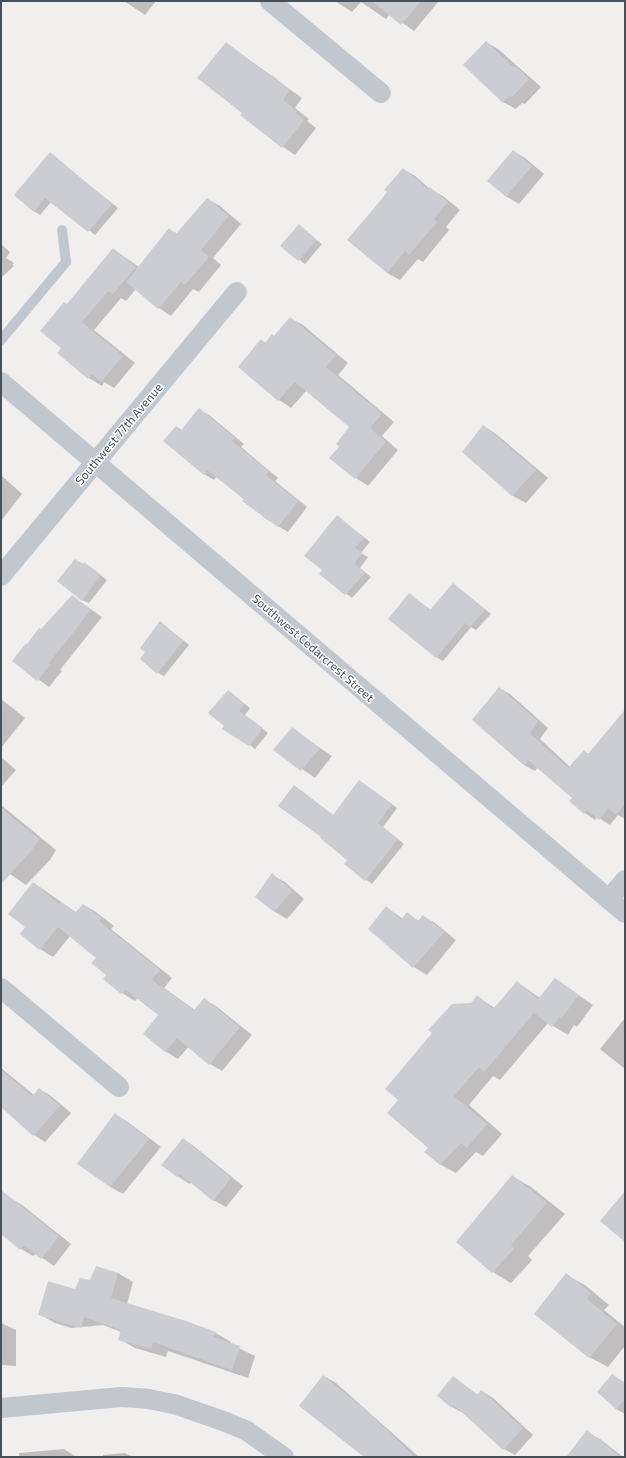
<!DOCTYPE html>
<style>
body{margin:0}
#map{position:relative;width:626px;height:1458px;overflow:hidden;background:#f1eeee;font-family:"Exo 2",sans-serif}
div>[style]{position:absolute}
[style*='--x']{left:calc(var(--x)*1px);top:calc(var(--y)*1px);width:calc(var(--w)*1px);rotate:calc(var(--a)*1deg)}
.shadow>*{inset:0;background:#0003}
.building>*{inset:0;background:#cccdd3}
.service>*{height:10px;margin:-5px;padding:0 5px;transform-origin:5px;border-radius:5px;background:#c0c7cf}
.minor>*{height:20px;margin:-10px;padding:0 10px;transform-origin:10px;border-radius:10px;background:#c0c7cf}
span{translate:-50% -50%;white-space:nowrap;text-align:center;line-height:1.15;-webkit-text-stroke:3px #fff;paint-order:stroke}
.street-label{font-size:12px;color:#48505a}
.frame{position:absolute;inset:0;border:2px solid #48505a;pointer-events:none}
</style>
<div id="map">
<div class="shadow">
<div style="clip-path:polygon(124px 1px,156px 1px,145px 15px)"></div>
<div style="clip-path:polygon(335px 1px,439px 1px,414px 31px,390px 14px,386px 19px,361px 2px,352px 12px)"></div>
<div style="clip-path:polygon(486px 42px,498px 49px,541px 87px,525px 104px,522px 103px,516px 109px,503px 102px)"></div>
<div style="clip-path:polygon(226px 43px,302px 98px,295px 108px,309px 119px,307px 121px,316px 128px,295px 155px,283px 147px,242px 115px,243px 113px)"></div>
<div style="clip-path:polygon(513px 151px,525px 158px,544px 174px,519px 204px,507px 197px,488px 180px)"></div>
<div style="clip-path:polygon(50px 154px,118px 208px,95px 235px,52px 201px,40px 215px,34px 211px)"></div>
<div style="clip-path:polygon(403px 169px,415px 176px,430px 189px,443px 196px,460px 210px,446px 227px,449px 230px,423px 262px,418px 259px,400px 280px,387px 273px)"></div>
<div style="clip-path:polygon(207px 199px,220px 206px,241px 224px,213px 258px,221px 265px,199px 292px,193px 289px,171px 316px,159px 308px,136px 289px,126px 301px,121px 298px,94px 330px,135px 363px,114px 388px,104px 382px,102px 386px,89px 378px,58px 353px,62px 348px,67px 305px,113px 249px,139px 267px,170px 230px,178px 234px)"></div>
<div style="clip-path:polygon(299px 226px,322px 244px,305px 264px,281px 246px)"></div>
<div style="clip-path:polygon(1px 244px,10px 252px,6px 258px,14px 263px,12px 265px,14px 266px,1px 278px)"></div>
<div style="clip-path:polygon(290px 318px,303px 325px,348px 363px,338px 375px,394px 422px,382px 436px,398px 450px,368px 486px,356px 478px,331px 457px,340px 446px,351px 427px,307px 390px,291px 408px,279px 400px,239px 367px,261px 340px,266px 343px,274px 337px)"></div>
<div style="clip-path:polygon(199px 410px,209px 415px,244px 444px,241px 447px,278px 478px,275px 481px,307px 507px,288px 532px,266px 519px,217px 476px,214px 480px,204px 474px,176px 427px,182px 430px)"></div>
<div style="clip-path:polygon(484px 426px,496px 434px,548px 478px,526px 503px,513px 496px,463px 452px)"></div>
<div style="clip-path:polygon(1px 475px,22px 494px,1px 521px)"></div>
<div style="clip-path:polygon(337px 516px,370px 542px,361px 553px,368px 557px,360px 568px,371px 577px,352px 598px,320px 574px,323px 570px)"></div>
<div style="clip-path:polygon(85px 563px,107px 580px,89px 603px,82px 600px)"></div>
<div style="clip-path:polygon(454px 584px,491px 614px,476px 630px,471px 627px,443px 661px,436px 657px,410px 595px,431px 610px)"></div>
<div style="clip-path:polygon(72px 596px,102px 617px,60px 670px,62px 671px,49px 687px,13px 661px)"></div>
<div style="clip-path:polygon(160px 622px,189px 645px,164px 676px,158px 673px)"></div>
<div style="clip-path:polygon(499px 688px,510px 694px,548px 728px,540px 739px,570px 767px,584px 751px,589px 754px,625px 710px,625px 819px,618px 815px,610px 825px,597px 817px,595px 820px,585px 813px,571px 801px,574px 797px,538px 767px,535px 771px,524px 765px,473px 720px)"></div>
<div style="clip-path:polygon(228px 691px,250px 708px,245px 715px,268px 733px,255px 749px,226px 726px)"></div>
<div style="clip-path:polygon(1px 699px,25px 718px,1px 748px)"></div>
<div style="clip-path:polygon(292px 729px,332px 756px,315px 778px,275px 750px)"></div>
<div style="clip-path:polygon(1px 757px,16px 770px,1px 787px)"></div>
<div style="clip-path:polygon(360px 781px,397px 808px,383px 827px,404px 844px,372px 884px,345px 864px,349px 860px,323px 837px,300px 790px,333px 815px)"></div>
<div style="clip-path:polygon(1px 805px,56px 850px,50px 860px,26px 885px,1px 868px)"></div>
<div style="clip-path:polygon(272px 875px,285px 882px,304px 899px,287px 919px,275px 912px,256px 896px)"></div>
<div style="clip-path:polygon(34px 883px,77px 913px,84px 905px,96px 912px,114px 926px,111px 929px,172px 978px,164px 988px,195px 1010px,204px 999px,217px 1007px,252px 1035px,222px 1071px,210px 1064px,189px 1046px,178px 1059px,165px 1051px,159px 1015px,138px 998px,135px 1001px,122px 993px,104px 979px,107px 975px,98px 958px,70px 936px,53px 957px,40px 949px,21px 933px,26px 927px)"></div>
<div style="clip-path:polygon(386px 907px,403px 919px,407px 914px,419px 921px,423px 916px,435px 923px,456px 940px,427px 975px,414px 967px,370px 929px)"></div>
<div style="clip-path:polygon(555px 979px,593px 1005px,577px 1027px,574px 1025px,568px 1035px,548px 1023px,500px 1080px,493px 1076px,469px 1105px,502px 1134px,483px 1156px,476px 1152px,456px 1173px,441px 1165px,426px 1152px,430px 1147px,472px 1004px,477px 997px,495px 1008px,517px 982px,540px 998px)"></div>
<div style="clip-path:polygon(625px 1018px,625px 1069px,600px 1049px)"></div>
<div style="clip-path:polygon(1px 1068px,34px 1095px,39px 1089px,51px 1096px,71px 1113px,45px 1142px,34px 1135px,1px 1105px)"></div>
<div style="clip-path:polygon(115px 1114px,128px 1122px,161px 1147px,123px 1194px,110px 1187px)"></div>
<div style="clip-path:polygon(183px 1139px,195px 1147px,243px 1186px,226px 1207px,213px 1200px,191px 1182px,190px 1184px,177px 1176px)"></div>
<div style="clip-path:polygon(512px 1176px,531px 1187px,565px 1214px,528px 1256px,532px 1260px,511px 1283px,493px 1272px,458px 1242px)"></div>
<div style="clip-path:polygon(9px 1197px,22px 1205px,71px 1244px,54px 1266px,36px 1254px,33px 1256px,21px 1249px,1px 1233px,1px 1206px)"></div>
<div style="clip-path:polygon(118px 1273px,133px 1282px,127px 1304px,216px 1333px,231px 1342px,230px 1344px,255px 1356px,248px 1378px,168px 1351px,166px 1357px,135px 1348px,119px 1339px,121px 1332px,103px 1325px,71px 1328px,55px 1323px,39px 1314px,91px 1281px)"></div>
<div style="clip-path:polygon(566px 1275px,585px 1285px,609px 1305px,604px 1310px,625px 1327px,625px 1346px,608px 1367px,589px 1357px)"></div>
<div style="clip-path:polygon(1px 1323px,16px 1330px,16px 1366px,1px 1365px)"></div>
<div style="clip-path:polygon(612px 1375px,625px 1383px,625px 1414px,616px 1409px,598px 1392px)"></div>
<div style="clip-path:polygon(324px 1376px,336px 1383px,419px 1457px,365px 1457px)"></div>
<div style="clip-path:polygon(453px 1377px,478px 1395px,482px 1391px,493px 1398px,533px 1435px,515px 1455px,504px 1449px,463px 1413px,452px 1407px)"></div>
<div style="clip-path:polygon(587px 1432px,600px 1439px,623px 1457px,567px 1457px)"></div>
<div style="clip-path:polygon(64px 1449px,76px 1457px,19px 1457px,19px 1453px)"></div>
<div style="clip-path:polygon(125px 1453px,133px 1457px,103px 1457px,103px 1455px)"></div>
</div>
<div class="building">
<div style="clip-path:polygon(372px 1px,421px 1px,401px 25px)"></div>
<div style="clip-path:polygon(486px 41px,513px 67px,515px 66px,529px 79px,512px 97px,510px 95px,503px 103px,463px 65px)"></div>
<div style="clip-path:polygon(226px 42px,271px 77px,272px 75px,290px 90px,283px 100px,297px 111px,295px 113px,304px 120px,282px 148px,240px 115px,242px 113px,197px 78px)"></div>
<div style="clip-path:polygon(513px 150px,532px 166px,506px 197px,487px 181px)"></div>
<div style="clip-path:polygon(50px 152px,112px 204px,88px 232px,45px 198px,34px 212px,14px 195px)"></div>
<div style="clip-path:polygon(403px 168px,428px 189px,430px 187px,448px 202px,434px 219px,437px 222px,409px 255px,405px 251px,387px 273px,347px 240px,380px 201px,387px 192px,384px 190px)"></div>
<div style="clip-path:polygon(207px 198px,229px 216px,201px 250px,209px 257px,185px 285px,181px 282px,158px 309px,126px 282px,169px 228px,176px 234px)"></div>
<div style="clip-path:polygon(299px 224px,317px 240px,298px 261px,280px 246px)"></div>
<div style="clip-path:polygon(113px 248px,136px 267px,113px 294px,108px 291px,82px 322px,123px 356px,101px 382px,92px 374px,88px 379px,57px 353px,61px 348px,40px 331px,64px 302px,67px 304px)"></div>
<div style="clip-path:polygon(290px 317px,336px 355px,326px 367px,382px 414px,370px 428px,386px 442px,355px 479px,329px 458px,339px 447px,336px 444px,349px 427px,295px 382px,278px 401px,238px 367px,261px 339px,265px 343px,272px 334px,274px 336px)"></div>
<div style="clip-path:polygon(199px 408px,235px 438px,232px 441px,269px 471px,266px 475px,298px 501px,278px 527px,242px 501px,244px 499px,207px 470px,204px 475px,163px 441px,176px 426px,181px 430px)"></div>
<div style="clip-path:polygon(483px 425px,536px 470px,512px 496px,462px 452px)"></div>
<div style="clip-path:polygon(337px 515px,364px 538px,355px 548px,362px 553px,354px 564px,365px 573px,345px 595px,319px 574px,322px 570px,304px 556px)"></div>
<div style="clip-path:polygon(75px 559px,83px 564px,84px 562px,101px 575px,82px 601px,57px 581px)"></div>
<div style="clip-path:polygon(453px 583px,485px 610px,470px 627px,465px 623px,436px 658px,388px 619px,409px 593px,430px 610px)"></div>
<div style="clip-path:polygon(72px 595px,91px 610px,49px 663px,51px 664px,37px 681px,12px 661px,26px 643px,27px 644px,39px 628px,41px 629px)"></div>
<div style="clip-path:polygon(160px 621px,183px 641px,157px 674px,140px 659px,145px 652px,140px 648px)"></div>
<div style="clip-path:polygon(499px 687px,538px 721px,530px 733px,568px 768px,584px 750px,588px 754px,625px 710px,625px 804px,616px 815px,608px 808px,599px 820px,587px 810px,584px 814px,569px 801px,572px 798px,528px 760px,524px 765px,472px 720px)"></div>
<div style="clip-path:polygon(228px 690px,245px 704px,239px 711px,263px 728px,249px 746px,222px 729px,224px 726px,208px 713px)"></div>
<div style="clip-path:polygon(292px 727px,320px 748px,301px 771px,273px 750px)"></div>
<div style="clip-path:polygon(359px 780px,392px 804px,378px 823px,398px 839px,365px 881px,344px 864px,347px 860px,320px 838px,321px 837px,278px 806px,294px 785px,333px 815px)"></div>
<div style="clip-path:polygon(1px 808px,39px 839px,32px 850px,1px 884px)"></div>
<div style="clip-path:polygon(272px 873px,292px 891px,274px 912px,255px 897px)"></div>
<div style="clip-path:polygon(33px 882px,59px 904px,61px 902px,75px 913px,83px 904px,102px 918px,99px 921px,160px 970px,152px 980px,194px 1010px,204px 998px,240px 1027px,209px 1065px,177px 1038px,165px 1052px,143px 1034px,158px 1015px,126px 990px,121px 994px,103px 979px,106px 975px,91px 963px,96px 958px,58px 927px,39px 950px,20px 934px,25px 927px,8px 914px)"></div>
<div style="clip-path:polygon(386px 906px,401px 920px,407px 912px,418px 921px,423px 915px,444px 932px,413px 968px,368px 929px)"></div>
<div style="clip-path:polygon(555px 978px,579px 995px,561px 1019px,559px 1017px,552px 1027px,534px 1013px,484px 1072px,479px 1067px,454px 1096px,487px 1124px,467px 1148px,461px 1143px,440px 1165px,424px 1152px,428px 1148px,387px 1113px,398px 1100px,385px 1089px,432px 1033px,428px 1030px,452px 1004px,471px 1003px,477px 995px,493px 1009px,517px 981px,538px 999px)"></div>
<div style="clip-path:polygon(1px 1070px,32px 1096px,39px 1088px,60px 1106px,33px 1136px,1px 1107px)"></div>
<div style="clip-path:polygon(115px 1113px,149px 1139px,110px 1187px,77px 1164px)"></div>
<div style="clip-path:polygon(183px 1138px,231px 1178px,213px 1201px,180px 1174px,177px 1177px,161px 1165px)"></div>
<div style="clip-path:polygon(512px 1175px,547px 1203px,511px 1245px,514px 1249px,492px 1273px,456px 1242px)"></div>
<div style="clip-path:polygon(1px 1190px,59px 1236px,41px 1259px,24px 1245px,20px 1250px,1px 1234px)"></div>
<div style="clip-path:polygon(625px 1191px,625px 1242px,600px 1221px)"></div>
<div style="clip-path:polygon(96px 1266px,118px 1273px,111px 1298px,186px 1321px,216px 1332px,214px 1337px,240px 1346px,232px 1370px,153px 1342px,151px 1349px,118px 1340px,121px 1330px,84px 1317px,81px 1328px,38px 1315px,48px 1281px,75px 1289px,80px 1278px,90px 1280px)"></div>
<div style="clip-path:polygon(566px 1273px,591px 1293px,587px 1299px,617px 1324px,589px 1358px,534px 1314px)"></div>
<div style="clip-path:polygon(612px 1374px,625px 1384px,625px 1399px,616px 1409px,597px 1392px)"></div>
<div style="clip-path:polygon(323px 1375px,368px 1412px,415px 1457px,364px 1457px,299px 1406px)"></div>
<div style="clip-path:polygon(453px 1376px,477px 1395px,481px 1390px,523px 1428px,503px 1450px,454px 1405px,452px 1408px,437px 1396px)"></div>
<div style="clip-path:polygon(587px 1430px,621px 1457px,566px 1457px)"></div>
</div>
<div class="service">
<div style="--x:1;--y:340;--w:102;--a:-50.2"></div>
<div style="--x:66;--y:262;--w:32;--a:-97"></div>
</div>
<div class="minor">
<div style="--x:270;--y:1;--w:144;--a:39.7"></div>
<div style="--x:1;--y:382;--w:819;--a:40.4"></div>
<div style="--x:1;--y:576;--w:369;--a:-50.3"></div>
<div style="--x:609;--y:899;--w:25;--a:-50"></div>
<div style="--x:1;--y:988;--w:154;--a:40"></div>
<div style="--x:1;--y:1408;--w:121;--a:-5.2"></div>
<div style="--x:122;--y:1397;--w:26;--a:4"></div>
<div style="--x:148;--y:1399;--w:26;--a:11"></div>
<div style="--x:174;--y:1404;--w:55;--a:19.1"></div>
<div style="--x:226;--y:1422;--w:23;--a:23"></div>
<div style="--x:247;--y:1431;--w:45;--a:35.1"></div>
</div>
<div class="street-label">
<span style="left:119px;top:434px;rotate:-50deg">Southwest 77th Avenue</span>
<span style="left:313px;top:648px;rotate:41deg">Southwest Cedarcrest Street</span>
</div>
<div class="frame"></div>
</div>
